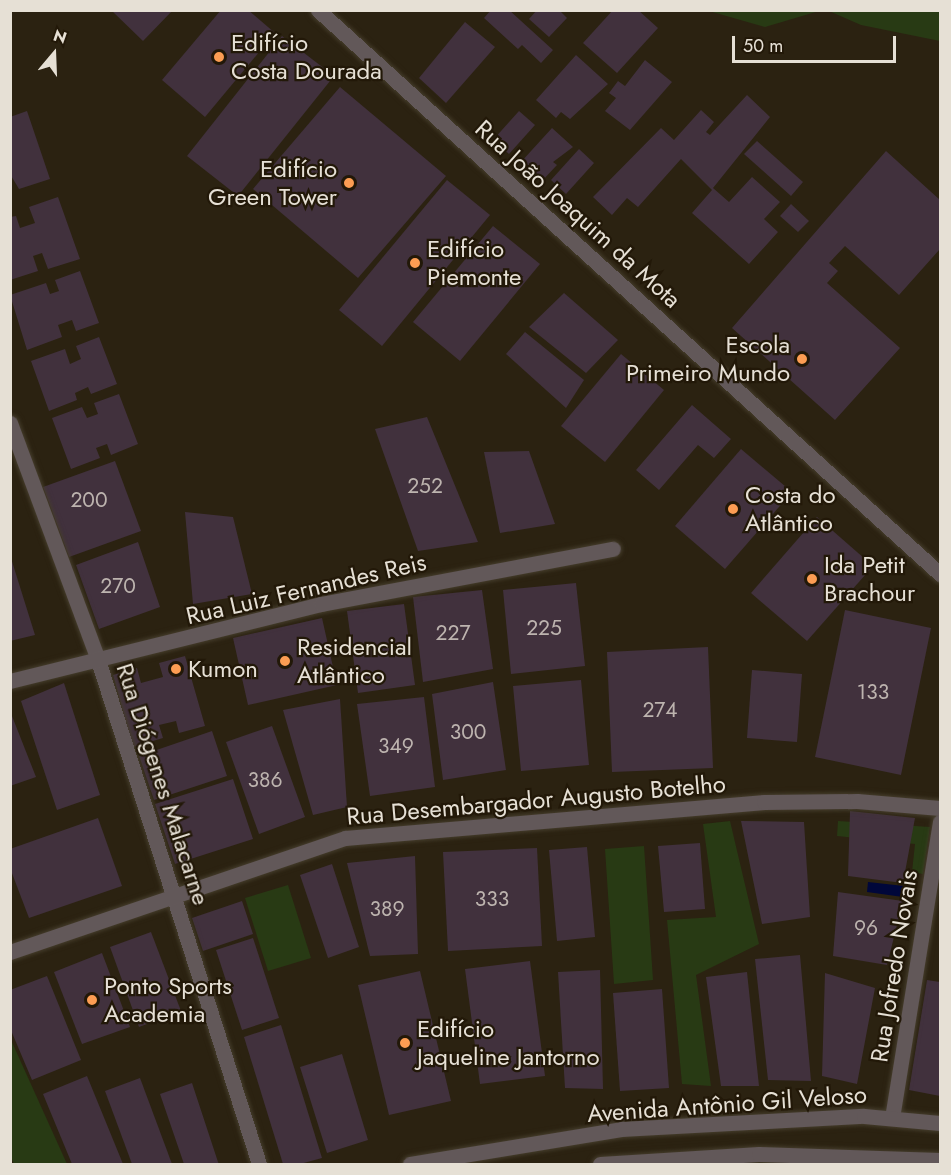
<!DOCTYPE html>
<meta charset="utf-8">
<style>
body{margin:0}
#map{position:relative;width:951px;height:1175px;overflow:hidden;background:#2b2211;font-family:Jost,sans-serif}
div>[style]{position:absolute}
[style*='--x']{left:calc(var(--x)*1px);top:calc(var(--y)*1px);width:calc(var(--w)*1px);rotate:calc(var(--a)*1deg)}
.green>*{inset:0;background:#283a14}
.water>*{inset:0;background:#00073a}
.building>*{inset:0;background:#41313d}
.roads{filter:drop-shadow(0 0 2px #453d2c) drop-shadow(0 0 2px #453d2c)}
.minor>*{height:15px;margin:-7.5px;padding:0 7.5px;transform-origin:7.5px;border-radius:7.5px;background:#625859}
.dots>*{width:16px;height:16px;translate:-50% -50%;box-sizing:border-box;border:3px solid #221808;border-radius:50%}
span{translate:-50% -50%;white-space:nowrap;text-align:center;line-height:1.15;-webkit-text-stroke:4.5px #221808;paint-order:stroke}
.number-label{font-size:21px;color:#bdb4af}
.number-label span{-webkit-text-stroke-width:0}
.poi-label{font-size:24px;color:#e6e0d5}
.left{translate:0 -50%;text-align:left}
.right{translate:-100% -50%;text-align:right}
.street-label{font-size:24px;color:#e6e0d5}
.frame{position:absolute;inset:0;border:12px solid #e6e0d5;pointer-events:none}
.north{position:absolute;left:24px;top:24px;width:60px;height:60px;-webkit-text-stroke:4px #221808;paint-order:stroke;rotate:19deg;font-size:16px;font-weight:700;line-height:24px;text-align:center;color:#e6e0d5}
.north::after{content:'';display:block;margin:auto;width:21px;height:27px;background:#e6e0d5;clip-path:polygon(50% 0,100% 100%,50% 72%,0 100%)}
.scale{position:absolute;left:732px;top:36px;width:164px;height:27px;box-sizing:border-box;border:3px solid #e6e0d5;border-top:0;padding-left:8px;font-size:18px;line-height:21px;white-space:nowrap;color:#e6e0d5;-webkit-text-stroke:4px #221808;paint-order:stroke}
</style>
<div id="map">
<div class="green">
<div style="clip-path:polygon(709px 11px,819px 11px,765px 27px)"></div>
<div style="clip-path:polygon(829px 11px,940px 11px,940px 41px,861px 25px)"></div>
<div style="clip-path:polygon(730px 821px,759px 944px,696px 975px,711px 1086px,682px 1084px,667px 920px,716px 917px,703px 824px)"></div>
<div style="clip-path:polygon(838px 821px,930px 827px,923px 874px,912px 872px,915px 844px,837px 836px)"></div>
<div style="clip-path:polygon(644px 846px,653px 980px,614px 984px,605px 849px)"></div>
<div style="clip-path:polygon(288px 885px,311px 958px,268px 971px,245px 898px)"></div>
<div style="clip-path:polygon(10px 1040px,11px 1040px,67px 1164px,14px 1164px,11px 1157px)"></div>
</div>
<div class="water">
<div style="clip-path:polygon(868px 882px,904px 886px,903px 897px,867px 892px)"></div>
</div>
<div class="building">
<div style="clip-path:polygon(111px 10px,173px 10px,143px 41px)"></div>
<div style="clip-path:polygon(221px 10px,248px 10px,275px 33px,205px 117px,162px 80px)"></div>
<div style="clip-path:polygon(491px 10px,509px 10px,553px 50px,541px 63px,522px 45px,518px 49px,484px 18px)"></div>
<div style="clip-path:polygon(537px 10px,559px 10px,567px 18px,549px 37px,529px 19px)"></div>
<div style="clip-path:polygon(613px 10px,638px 10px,658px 28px,617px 73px,583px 43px)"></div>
<div style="clip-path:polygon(465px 22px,495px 47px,446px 103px,419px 78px)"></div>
<div style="clip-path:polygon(282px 36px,334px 76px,238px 196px,187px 156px)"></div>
<div style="clip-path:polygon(576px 55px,608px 84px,570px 119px,561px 112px,556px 118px,536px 100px)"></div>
<div style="clip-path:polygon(645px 60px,672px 82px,630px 130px,605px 111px,616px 98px,609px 93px,618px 81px,625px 86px)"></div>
<div style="clip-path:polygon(340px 87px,446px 176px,358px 278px,253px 189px)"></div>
<div style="clip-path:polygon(747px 95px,770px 117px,713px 188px,729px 202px,752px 177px,780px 202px,764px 219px,778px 232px,749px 264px,692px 213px,712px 190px,681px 159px,638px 207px,627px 198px,612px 215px,593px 197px,661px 128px,674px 140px,701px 110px,714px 122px,706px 132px,710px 135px)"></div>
<div style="clip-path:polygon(27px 111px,50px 179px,19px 189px,10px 174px,10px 117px)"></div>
<div style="clip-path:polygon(519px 111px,535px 125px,509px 154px,493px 140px)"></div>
<div style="clip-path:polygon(552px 128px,573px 147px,553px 162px,557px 165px,541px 182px,521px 162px)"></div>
<div style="clip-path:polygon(757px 141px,803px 182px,791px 196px,744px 154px)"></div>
<div style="clip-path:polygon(579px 149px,594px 163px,566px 194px,551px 180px)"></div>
<div style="clip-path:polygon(886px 151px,940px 200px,940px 249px,899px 295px,845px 246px,829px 263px,838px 271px,827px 283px,900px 348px,835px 420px,732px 328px)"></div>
<div style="clip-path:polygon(447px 180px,490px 215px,382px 346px,339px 310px)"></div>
<div style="clip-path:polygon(58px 197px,80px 259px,48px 269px,42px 253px,33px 256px,38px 271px,10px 280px,10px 217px,16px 216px,20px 228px,35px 223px,29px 207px)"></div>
<div style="clip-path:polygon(791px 204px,809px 221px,798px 232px,780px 216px)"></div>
<div style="clip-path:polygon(493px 226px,540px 264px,460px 361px,413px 322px)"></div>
<div style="clip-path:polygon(80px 271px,99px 323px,76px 331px,72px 320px,58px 325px,62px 337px,27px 350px,10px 295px,46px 283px,50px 294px,59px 291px,55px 280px)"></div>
<div style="clip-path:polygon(564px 293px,618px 340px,586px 373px,529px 327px)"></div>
<div style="clip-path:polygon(525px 332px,584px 380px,566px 408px,506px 354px)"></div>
<div style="clip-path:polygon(99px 337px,117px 384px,91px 394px,88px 387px,75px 393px,77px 400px,49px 411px,31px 361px,65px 349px,70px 364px,81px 359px,76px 346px)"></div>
<div style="clip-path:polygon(621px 354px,664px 390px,605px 462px,561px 426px)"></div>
<div style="clip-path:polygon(119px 394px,138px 444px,111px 455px,107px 444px,96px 448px,100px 458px,71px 469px,52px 418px,82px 407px,87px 418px,98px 414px,94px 403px)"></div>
<div style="clip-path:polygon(692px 405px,731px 439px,714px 458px,698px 445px,659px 490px,636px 470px)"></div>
<div style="clip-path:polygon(427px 417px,478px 542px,418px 551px,375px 429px)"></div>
<div style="clip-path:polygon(741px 449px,792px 492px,725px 569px,675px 526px)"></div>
<div style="clip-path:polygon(529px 451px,555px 524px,500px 533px,484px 452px)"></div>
<div style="clip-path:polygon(115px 461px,141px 531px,69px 557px,43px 487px)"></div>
<div style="clip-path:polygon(185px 512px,233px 517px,252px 594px,193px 604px)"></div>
<div style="clip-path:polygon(817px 517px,873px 566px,807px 641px,751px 593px)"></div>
<div style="clip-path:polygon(138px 542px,160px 607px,99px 629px,76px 565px)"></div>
<div style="clip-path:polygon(10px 555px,35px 635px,10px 641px)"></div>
<div style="clip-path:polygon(576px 583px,585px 666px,511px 674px,503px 590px)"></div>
<div style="clip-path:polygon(482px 590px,493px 669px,423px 682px,413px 597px)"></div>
<div style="clip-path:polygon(404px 604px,415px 685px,358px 693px,347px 611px)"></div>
<div style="clip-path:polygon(845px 610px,931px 628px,901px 775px,815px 757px)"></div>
<div style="clip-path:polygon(322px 618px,337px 685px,248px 705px,233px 638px)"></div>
<div style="clip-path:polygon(708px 647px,713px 768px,612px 772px,607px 652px)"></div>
<div style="clip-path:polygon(185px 656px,205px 726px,179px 733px,176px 721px,159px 725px,163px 738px,133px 747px,113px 675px,137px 668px,141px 683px,163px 677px,159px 663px)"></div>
<div style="clip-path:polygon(752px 670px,802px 674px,797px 742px,747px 738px)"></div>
<div style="clip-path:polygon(581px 680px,589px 765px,521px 771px,513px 686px)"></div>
<div style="clip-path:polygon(493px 682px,506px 770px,443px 780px,432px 694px)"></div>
<div style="clip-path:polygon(64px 683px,100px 795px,57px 810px,21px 701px)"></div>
<div style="clip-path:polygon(424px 697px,435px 787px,370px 796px,357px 704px)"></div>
<div style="clip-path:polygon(340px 699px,347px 807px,313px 815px,283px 710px)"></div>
<div style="clip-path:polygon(10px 711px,36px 777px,10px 786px)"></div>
<div style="clip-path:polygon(272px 726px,305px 817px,259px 834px,226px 742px)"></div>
<div style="clip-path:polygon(212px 731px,227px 776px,154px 800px,139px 756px)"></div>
<div style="clip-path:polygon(233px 779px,253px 839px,175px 864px,155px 804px)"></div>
<div style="clip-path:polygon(850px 811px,915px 818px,903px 883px,848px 876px)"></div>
<div style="clip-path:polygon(98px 818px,122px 886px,29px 918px,10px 868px,10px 849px)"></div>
<div style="clip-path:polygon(741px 821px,804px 822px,810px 917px,762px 924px)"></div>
<div style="clip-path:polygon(700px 843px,705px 909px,664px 912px,658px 846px)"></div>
<div style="clip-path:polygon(587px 847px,595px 937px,557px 941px,549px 850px)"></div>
<div style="clip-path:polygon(537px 848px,542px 946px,448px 951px,443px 852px)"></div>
<div style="clip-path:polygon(415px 856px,418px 954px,370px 956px,347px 863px)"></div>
<div style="clip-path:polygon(332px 864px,359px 947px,328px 958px,300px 875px)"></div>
<div style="clip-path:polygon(838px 892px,903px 901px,887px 965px,833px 956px)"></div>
<div style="clip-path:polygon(242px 901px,253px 934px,203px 951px,192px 918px)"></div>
<div style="clip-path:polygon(151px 932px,181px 1011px,139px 1027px,110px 947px)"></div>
<div style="clip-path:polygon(253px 938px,279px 1018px,242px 1030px,216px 950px)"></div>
<div style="clip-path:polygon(102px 953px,130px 1027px,82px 1044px,54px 972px)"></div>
<div style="clip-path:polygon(800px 955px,811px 1081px,768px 1080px,755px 959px)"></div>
<div style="clip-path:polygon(530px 961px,545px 1076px,480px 1084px,465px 969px)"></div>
<div style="clip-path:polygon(600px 970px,603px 1089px,565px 1088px,558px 972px)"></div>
<div style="clip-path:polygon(420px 971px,451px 1101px,389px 1115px,358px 985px)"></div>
<div style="clip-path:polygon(747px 972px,759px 1086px,721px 1086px,706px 977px)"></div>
<div style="clip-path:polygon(825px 973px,875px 988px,857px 1084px,822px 1076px)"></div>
<div style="clip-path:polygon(47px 976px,81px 1060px,32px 1080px,10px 1028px,10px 990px)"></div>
<div style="clip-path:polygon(927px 980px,940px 982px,940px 1096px,909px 1090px)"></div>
<div style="clip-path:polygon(662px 989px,669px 1088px,620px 1091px,613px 993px)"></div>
<div style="clip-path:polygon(281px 1025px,322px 1158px,300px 1164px,283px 1164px,244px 1037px)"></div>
<div style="clip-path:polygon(342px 1054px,368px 1140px,327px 1153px,300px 1067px)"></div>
<div style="clip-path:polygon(87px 1076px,123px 1164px,72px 1164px,43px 1094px)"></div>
<div style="clip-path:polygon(140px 1078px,172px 1164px,132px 1164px,105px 1091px)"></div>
<div style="clip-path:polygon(192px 1083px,218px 1162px,219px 1164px,184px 1164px,160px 1094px)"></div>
</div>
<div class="roads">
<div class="minor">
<div style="--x:318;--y:10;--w:840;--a:42.2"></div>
<div style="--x:10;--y:423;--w:253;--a:69.6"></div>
<div style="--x:98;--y:660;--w:529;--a:72.28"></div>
<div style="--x:10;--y:681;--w:320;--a:-13.9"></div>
<div style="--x:321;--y:604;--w:297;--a:-10.7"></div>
<div style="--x:10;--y:952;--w:354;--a:-18.8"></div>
<div style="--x:345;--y:838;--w:421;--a:-4.9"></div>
<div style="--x:764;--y:802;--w:93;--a:-0.6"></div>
<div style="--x:857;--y:801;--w:83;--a:4.8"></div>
<div style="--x:892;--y:1118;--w:300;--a:-80.8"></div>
<div style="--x:410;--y:1164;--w:214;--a:-9.4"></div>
<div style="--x:621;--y:1129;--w:243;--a:-3.1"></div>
<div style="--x:864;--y:1116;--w:76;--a:5.3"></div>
<div style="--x:600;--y:1164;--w:159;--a:-3.6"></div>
<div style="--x:759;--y:1154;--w:181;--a:1.9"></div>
</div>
</div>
<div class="dots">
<div style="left:219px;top:57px;background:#fc9d53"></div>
<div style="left:349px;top:183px;background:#fc9d53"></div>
<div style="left:415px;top:263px;background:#fc9d53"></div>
<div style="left:802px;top:359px;background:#fc9d53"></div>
<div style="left:733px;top:509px;background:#fc9d53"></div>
<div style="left:812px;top:579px;background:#fc9d53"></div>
<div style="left:285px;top:661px;background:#fc9d53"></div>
<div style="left:176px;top:669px;background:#fc9d53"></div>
<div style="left:92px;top:1000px;background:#fc9d53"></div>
<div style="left:405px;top:1043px;background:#fc9d53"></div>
</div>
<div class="number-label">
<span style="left:425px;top:486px">252</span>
<span style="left:89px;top:500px">200</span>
<span style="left:118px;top:586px">270</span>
<span style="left:544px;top:628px">225</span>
<span style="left:453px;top:633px">227</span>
<span style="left:873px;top:692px">133</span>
<span style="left:660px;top:710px">274</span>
<span style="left:468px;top:732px">300</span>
<span style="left:396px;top:746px">349</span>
<span style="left:265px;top:780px">386</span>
<span style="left:492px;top:899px">333</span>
<span style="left:387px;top:909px">389</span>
<span style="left:866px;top:928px">96</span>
</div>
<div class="poi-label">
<span class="left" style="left:231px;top:57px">Edifício<br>Costa Dourada</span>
<span class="right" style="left:337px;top:183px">Edifício<br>Green Tower</span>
<span class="left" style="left:427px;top:263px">Edifício<br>Piemonte</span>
<span class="right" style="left:790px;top:359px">Escola<br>Primeiro Mundo</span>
<span class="left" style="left:745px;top:509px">Costa do<br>Atlântico</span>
<span class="left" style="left:824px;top:579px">Ida Petit<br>Brachour</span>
<span class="left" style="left:297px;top:661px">Residencial<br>Atlântico</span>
<span class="left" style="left:188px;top:669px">Kumon</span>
<span class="left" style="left:104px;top:1000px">Ponto Sports<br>Academia</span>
<span class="left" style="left:417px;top:1043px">Edifício<br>Jaqueline Jantorno</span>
</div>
<div class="street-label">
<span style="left:578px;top:214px;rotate:42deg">Rua João Joaquim da Mota</span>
<span style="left:306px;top:589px;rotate:-13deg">Rua Luiz Fernandes Reis</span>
<span style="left:163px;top:784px;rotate:72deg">Rua Diógenes Malacarne</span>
<span style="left:536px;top:800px;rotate:-5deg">Rua Desembargador Augusto Botelho</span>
<span style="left:894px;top:966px;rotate:-81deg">Rua Jofredo Novais</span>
<span style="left:727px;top:1104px;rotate:-4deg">Avenida Antônio Gil Veloso</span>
</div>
<div class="frame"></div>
<div class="north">N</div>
<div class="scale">50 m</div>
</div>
